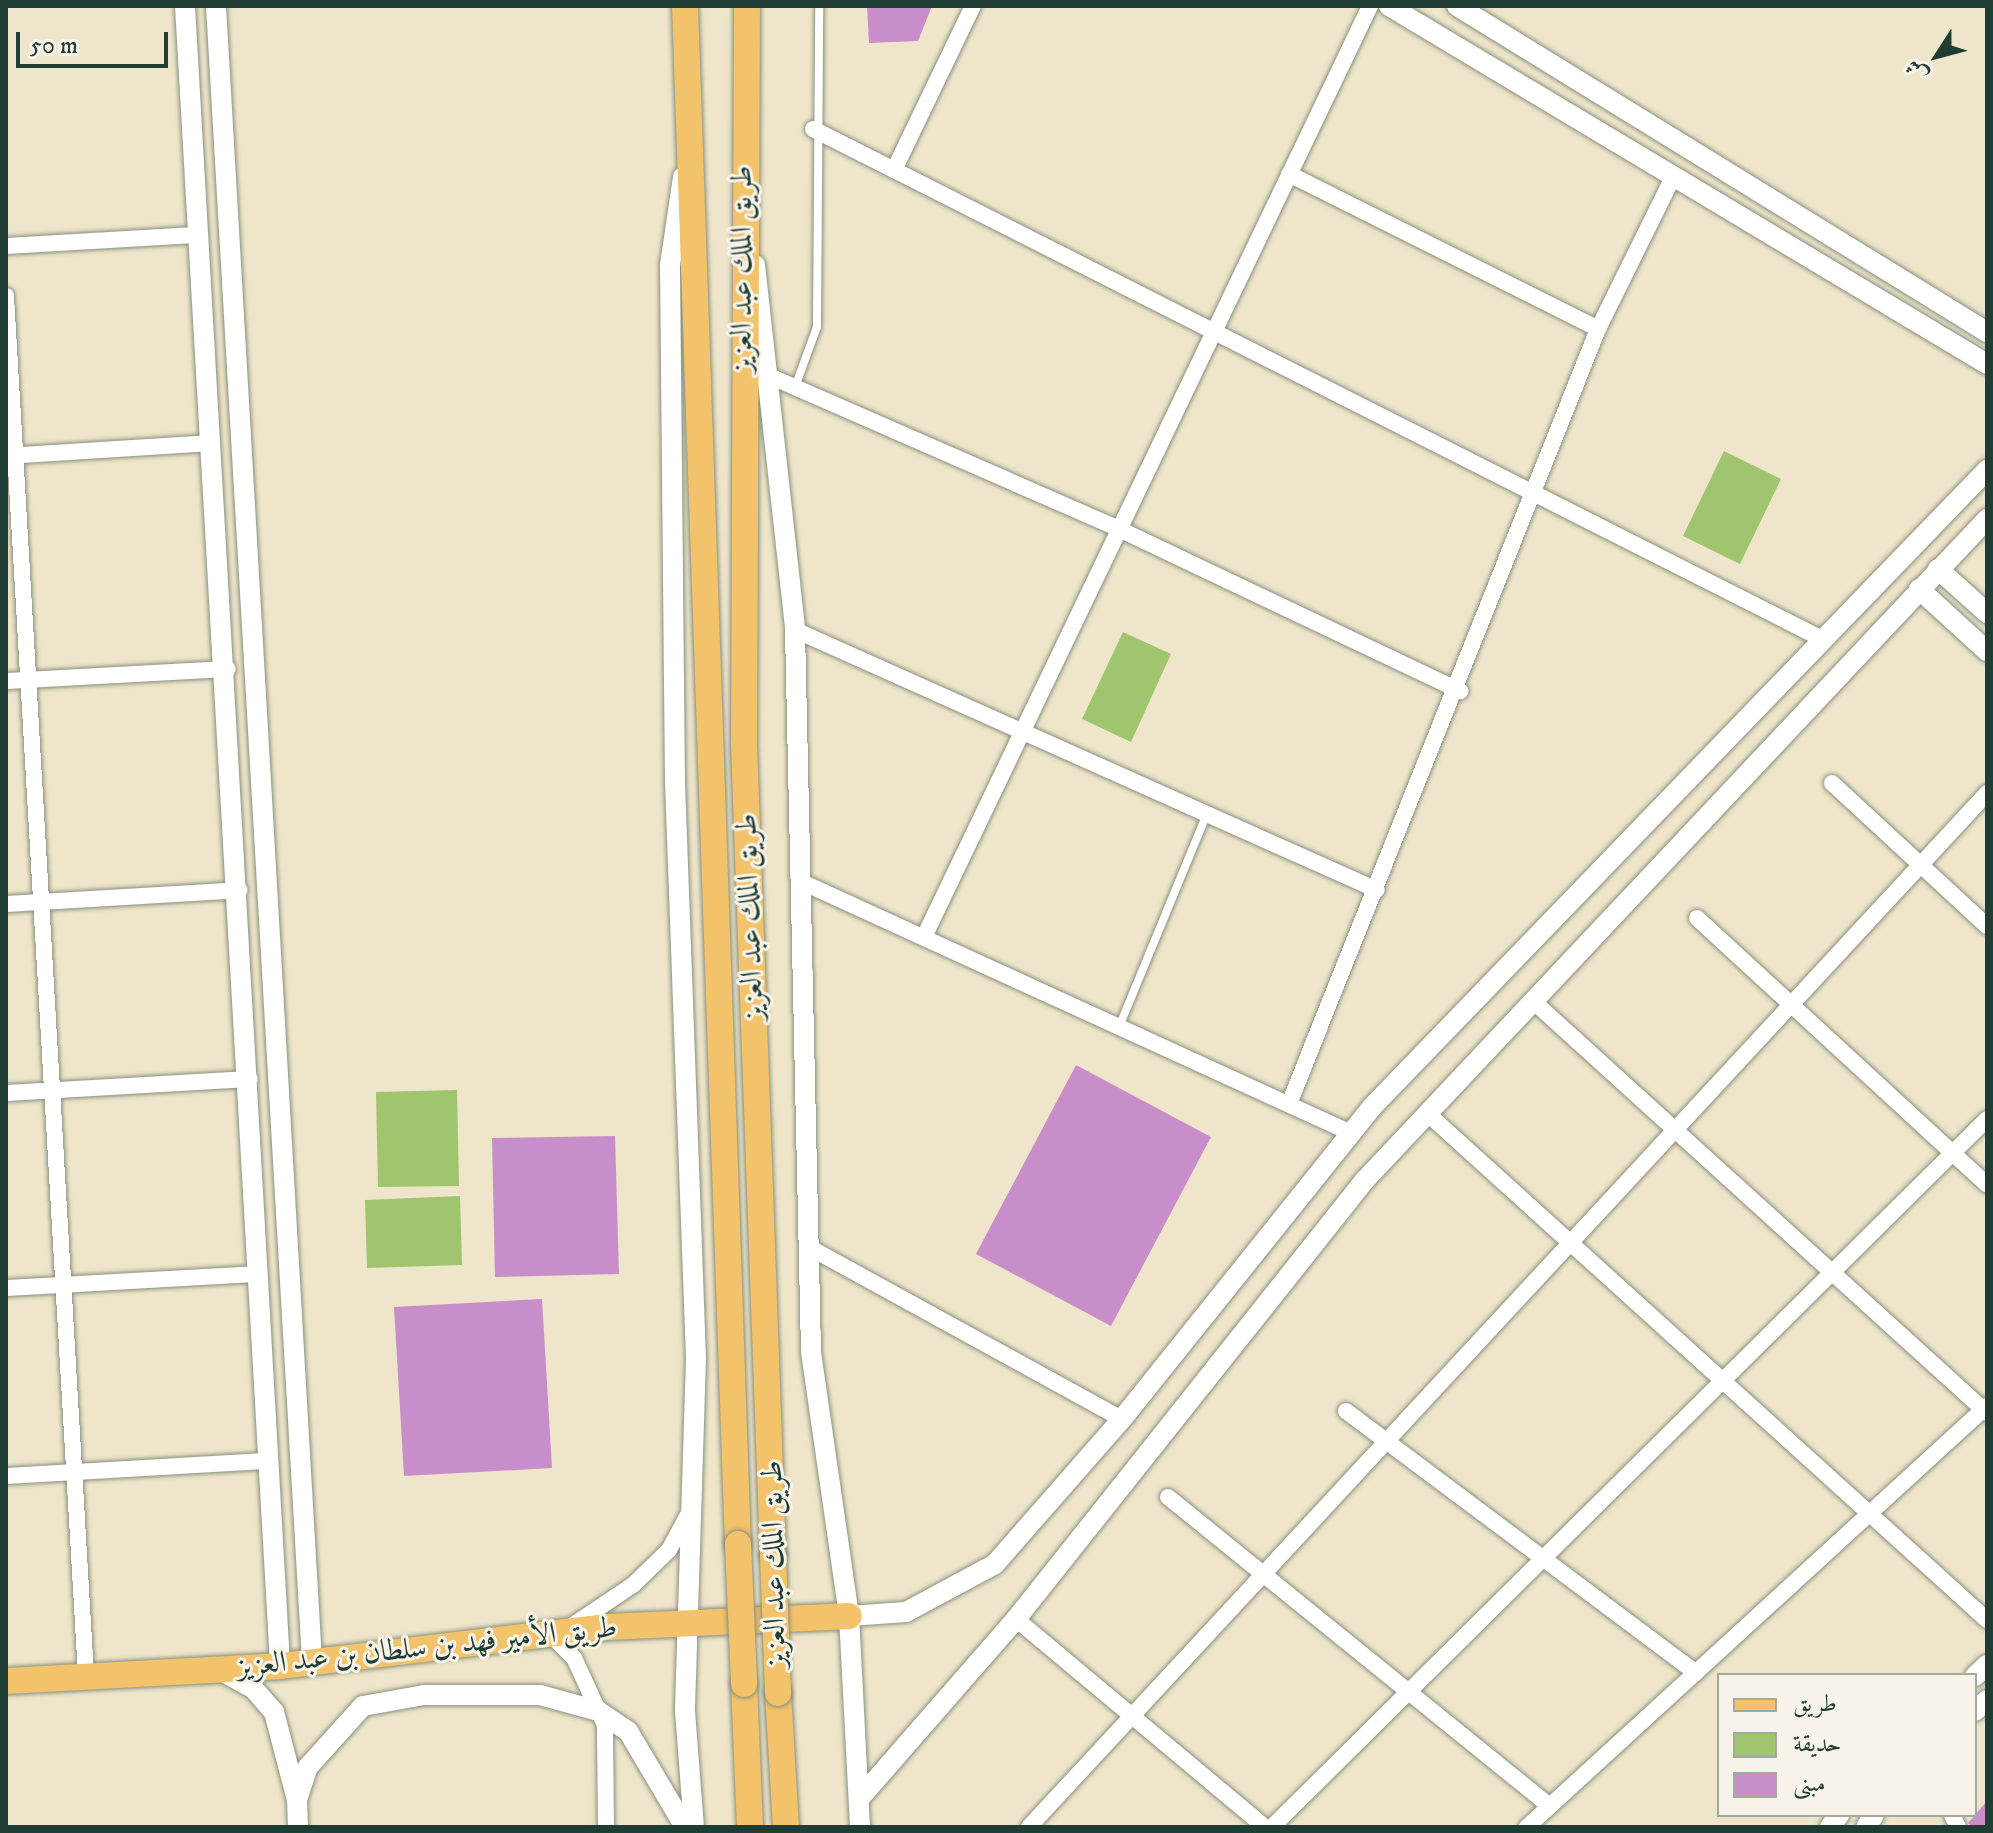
<!DOCTYPE html>
<meta charset="utf-8">
<style>
body{margin:0}
#map{position:relative;width:1993px;height:1833px;overflow:hidden;background:#efe5ca;font-family:"IM FELL DW Pica",Amiri,serif}
div>[style]{position:absolute}
[style*='--x']{left:calc(var(--x)*1px);top:calc(var(--y)*1px);width:calc(var(--w)*1px);rotate:calc(var(--a)*1deg)}
.green>*{inset:0;background:#a0c56f}
.building>*{inset:0;background:#c88ec9}
.roads{filter:drop-shadow(0 0 2px #87917f) drop-shadow(0 0 2px #87917f)}
.service>*{height:8px;margin:-4px;padding:0 4px;transform-origin:4px;border-radius:4px;background:#fff}
.minor>*{height:16px;margin:-8px;padding:0 8px;transform-origin:8px;border-radius:8px;background:#fff}
.tertiary>*{height:20px;margin:-10px;padding:0 10px;transform-origin:10px;border-radius:10px;background:#fff}
.primary>*{height:26px;margin:-13px;padding:0 13px;transform-origin:13px;border-radius:13px;background:#f2c36a}
.bridges{filter:drop-shadow(0 0 2px #87917f) drop-shadow(0 0 2px #87917f)}
.primary-bridge>*{height:26px;margin:-13px;padding:0 13px;transform-origin:13px;border-radius:13px;background:#f2c36a}
span{translate:-50% -50%;white-space:nowrap;text-align:center;line-height:1.15;-webkit-text-stroke:6px #f7f3e8;paint-order:stroke}
.street-label{font-size:30px;color:#1f3d34}
.frame{position:absolute;inset:0;border:8px solid #1f3d34;pointer-events:none}
.legend{position:absolute;left:1717px;top:1673px;width:260px;height:144px;box-sizing:border-box;background:#f7f3e8;border:2px solid #a1aaa0;margin:0;padding:10px 14px;list-style:none;font-size:24px;color:#1f3d34}
.legend li{display:flex;align-items:center;gap:16px;height:40px}
.legend b{width:40px;border:2px solid #a1aaa0}
.north{position:absolute;left:1897px;top:16px;width:80px;height:80px;-webkit-text-stroke:6px #f7f3e8;paint-order:stroke;rotate:234deg;font-size:22px;font-weight:700;line-height:32px;text-align:center;color:#1f3d34}
.north::after{content:'';display:block;margin:auto;width:28px;height:36px;background:#1f3d34;clip-path:polygon(50% 0,100% 100%,50% 72%,0 100%)}
.scale{position:absolute;left:16px;top:32px;width:152px;height:36px;box-sizing:border-box;border:4px solid #1f3d34;border-top:0;padding-left:10px;font-size:24px;line-height:28px;white-space:nowrap;color:#1f3d34;-webkit-text-stroke:6px #f7f3e8;paint-order:stroke}
</style>
<div id="map">
<div class="green">
<div style="clip-path:polygon(1724px 451px,1781px 479px,1740px 564px,1683px 536px)"></div>
<div style="clip-path:polygon(1123px 632px,1171px 654px,1131px 742px,1082px 719px)"></div>
<div style="clip-path:polygon(457px 1090px,459px 1186px,378px 1187px,376px 1092px)"></div>
<div style="clip-path:polygon(460px 1196px,462px 1265px,367px 1268px,365px 1200px)"></div>
</div>
<div class="building">
<div style="clip-path:polygon(867px 6px,932px 6px,918px 41px,869px 43px)"></div>
<div style="clip-path:polygon(1076px 1065px,1211px 1137px,1111px 1326px,976px 1254px)"></div>
<div style="clip-path:polygon(615px 1136px,619px 1274px,495px 1277px,492px 1138px)"></div>
<div style="clip-path:polygon(542px 1299px,552px 1468px,404px 1476px,394px 1307px)"></div>
<div style="clip-path:polygon(1987px 1801px,1987px 1827px,1973px 1827px,1968px 1823px)"></div>
</div>
<div class="roads">
<div class="service">
<div style="--x:795;--y:387;--w:64;--a:-69.9"></div>
<div style="--x:817;--y:327;--w:321;--a:-89.6"></div>
<div style="--x:1119;--y:1027;--w:230;--a:-67.6"></div>
</div>
<div class="minor">
<div style="--x:813;--y:129;--w:1131;--a:26.81"></div>
<div style="--x:894;--y:170;--w:182;--a:-64.3"></div>
<div style="--x:1289;--y:174;--w:346;--a:26.6"></div>
<div style="--x:6;--y:246;--w:190;--a:-3.3"></div>
<div style="--x:6;--y:296;--w:1383;--a:86.68"></div>
<div style="--x:767;--y:375;--w:384;--a:23.6"></div>
<div style="--x:1119;--y:529;--w:378;--a:25.4"></div>
<div style="--x:6;--y:456;--w:206;--a:-3.6"></div>
<div style="--x:795;--y:630;--w:637;--a:24.07"></div>
<div style="--x:6;--y:681;--w:222;--a:-3.1"></div>
<div style="--x:1832;--y:783;--w:211;--a:42.7"></div>
<div style="--x:804;--y:883;--w:601;--a:24.56"></div>
<div style="--x:6;--y:904;--w:234;--a:-3.4"></div>
<div style="--x:1697;--y:918;--w:394;--a:42.6"></div>
<div style="--x:924;--y:937;--w:1032;--a:-64.4"></div>
<div style="--x:1533;--y:1001;--w:613;--a:42.22"></div>
<div style="--x:6;--y:1093;--w:244;--a:-3.3"></div>
<div style="--x:1289;--y:1104;--w:834;--a:-68.26"></div>
<div style="--x:1598;--y:329;--w:165;--a:-63.7"></div>
<div style="--x:1428;--y:1114;--w:754;--a:42.15"></div>
<div style="--x:807;--y:1246;--w:359;--a:28.8"></div>
<div style="--x:6;--y:1288;--w:254;--a:-3.2"></div>
<div style="--x:1346;--y:1411;--w:437;--a:36.8"></div>
<div style="--x:6;--y:1476;--w:264;--a:-3.3"></div>
<div style="--x:1168;--y:1497;--w:491;--a:39"></div>
<div style="--x:1016;--y:1619;--w:324;--a:39.9"></div>
<div style="--x:1952;--y:1815;--w:13;--a:63"></div>
<div style="--x:606;--y:1827;--w:102;--a:-90.6"></div>
<div style="--x:605;--y:1725;--w:74;--a:-114.8"></div>
<div style="--x:574;--y:1658;--w:28;--a:-135"></div>
<div style="--x:554;--y:1638;--w:97;--a:-34"></div>
<div style="--x:634;--y:1584;--w:49;--a:-44.2"></div>
<div style="--x:669;--y:1550;--w:44;--a:-61.7"></div>
<div style="--x:1029;--y:1827;--w:1410;--a:-47.18"></div>
<div style="--x:1272;--y:1827;--w:1006;--a:-44.72"></div>
<div style="--x:1527;--y:1827;--w:624;--a:-42.47"></div>
</div>
<div class="tertiary">
<div style="--x:185;--y:6;--w:1663;--a:86.72"></div>
<div style="--x:216;--y:6;--w:1660;--a:86.68"></div>
<div style="--x:1389;--y:6;--w:697;--a:30.91"></div>
<div style="--x:1457;--y:6;--w:622;--a:31.6"></div>
<div style="--x:683;--y:177;--w:89;--a:98.4"></div>
<div style="--x:670;--y:265;--w:518;--a:89.45"></div>
<div style="--x:675;--y:783;--w:575;--a:87.91"></div>
<div style="--x:696;--y:1358;--w:353;--a:91.8"></div>
<div style="--x:685;--y:1711;--w:116;--a:85.6"></div>
<div style="--x:755;--y:265;--w:367;--a:83.7"></div>
<div style="--x:795;--y:630;--w:722;--a:88.73"></div>
<div style="--x:811;--y:1352;--w:267;--a:81.8"></div>
<div style="--x:849;--y:1616;--w:211;--a:87"></div>
<div style="--x:1938;--y:569;--w:66;--a:41.9"></div>
<div style="--x:1919;--y:589;--w:92;--a:42.4"></div>
<div style="--x:849;--y:1616;--w:57;--a:-4"></div>
<div style="--x:906;--y:1612;--w:101;--a:-28.3"></div>
<div style="--x:995;--y:1564;--w:193;--a:-48.8"></div>
<div style="--x:1122;--y:1419;--w:398;--a:-51.3"></div>
<div style="--x:1371;--y:1108;--w:887;--a:-46.01"></div>
<div style="--x:220;--y:1670;--w:38;--a:29"></div>
<div style="--x:253;--y:1688;--w:32;--a:49"></div>
<div style="--x:274;--y:1712;--w:91;--a:75.4"></div>
<div style="--x:1975;--y:1676;--w:16;--a:-43"></div>
<div style="--x:1975;--y:1711;--w:16;--a:-43"></div>
<div style="--x:859;--y:1799;--w:239;--a:-48.9"></div>
<div style="--x:1016;--y:1619;--w:561;--a:-51.52"></div>
<div style="--x:1365;--y:1180;--w:908;--a:-46.74"></div>
<div style="--x:298;--y:1827;--w:27;--a:-92"></div>
<div style="--x:297;--y:1800;--w:35;--a:-72"></div>
<div style="--x:308;--y:1767;--w:82;--a:-48"></div>
<div style="--x:363;--y:1706;--w:62;--a:-10.2"></div>
<div style="--x:424;--y:1695;--w:116;--a:0"></div>
<div style="--x:540;--y:1695;--w:60;--a:15.4"></div>
<div style="--x:598;--y:1711;--w:36;--a:34"></div>
<div style="--x:628;--y:1731;--w:112;--a:59.3"></div>
<div style="--x:1830;--y:1827;--w:15;--a:-53"></div>
<div style="--x:1866;--y:1827;--w:14;--a:-56"></div>
</div>
<div class="primary">
<div style="--x:685;--y:6;--w:1539;--a:88.03"></div>
<div style="--x:747;--y:6;--w:738;--a:90.23"></div>
<div style="--x:744;--y:744;--w:812;--a:87.95"></div>
<div style="--x:6;--y:1681;--w:274;--a:-3.1"></div>
<div style="--x:280;--y:1666;--w:331;--a:-6.8"></div>
<div style="--x:609;--y:1627;--w:240;--a:-2.6"></div>
<div style="--x:744;--y:1684;--w:143;--a:87.6"></div>
<div style="--x:778;--y:1693;--w:134;--a:86.6"></div>
</div>
</div>
<div class="bridges">
<div class="primary-bridge">
<div style="--x:738;--y:1544;--w:140;--a:87.5"></div>
<div style="--x:773;--y:1555;--w:138;--a:87.9"></div>
</div>
</div>
<div class="street-label">
<span style="left:743px;top:269px;rotate:-90deg">طريق الملك عبد العزيز</span>
<span style="left:751px;top:917px;rotate:-92deg">طريق الملك عبد العزيز</span>
<span style="left:775px;top:1564px;rotate:-91deg">طريق الملك عبد العزيز</span>
<span style="left:427px;top:1648px;rotate:-6deg">طريق الأمير فهد بن سلطان بن عبد العزيز</span>
</div>
<div class="frame"></div>
<ul class="legend">
<li><b style="height:10px;background:#f2c36a"></b>طريق</li>
<li><b style="height:22px;background:#a0c56f"></b>حديقة</li>
<li><b style="height:22px;background:#c88ec9"></b>مبنى</li>
</ul>
<div class="north">ش</div>
<div class="scale">50 m</div>
</div>
